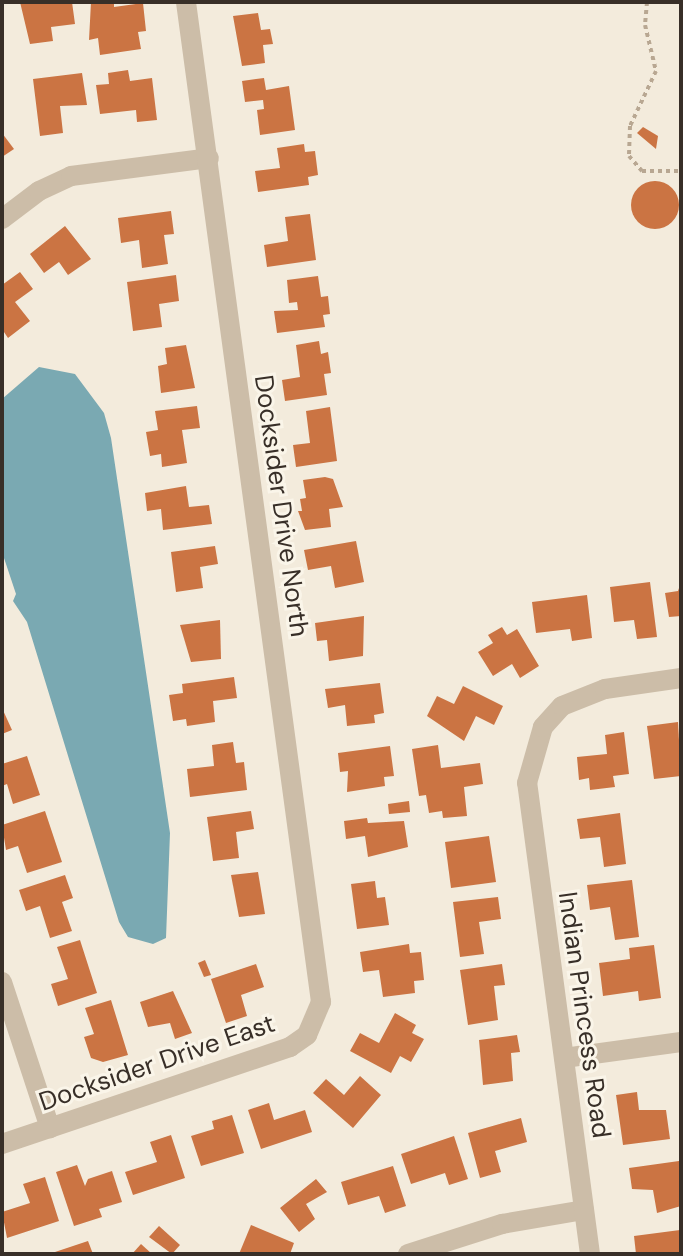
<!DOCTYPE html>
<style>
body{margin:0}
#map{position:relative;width:683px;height:1256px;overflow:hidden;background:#f3ebdc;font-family:"DM Sans",sans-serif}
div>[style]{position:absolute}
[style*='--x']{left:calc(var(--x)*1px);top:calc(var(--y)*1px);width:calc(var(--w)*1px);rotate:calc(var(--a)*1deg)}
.water>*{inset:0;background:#7aa9b2}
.building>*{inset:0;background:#cb7443}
.round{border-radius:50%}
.path>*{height:4px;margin-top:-2px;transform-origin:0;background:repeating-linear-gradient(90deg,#b8a792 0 4px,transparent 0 8px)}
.minor>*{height:20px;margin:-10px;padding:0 10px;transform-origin:10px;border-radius:10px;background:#ccbda8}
span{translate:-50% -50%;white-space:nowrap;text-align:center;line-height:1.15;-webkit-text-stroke:6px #faf5e9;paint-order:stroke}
.street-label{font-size:26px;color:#382f28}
.frame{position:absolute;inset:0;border:4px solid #382f28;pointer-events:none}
</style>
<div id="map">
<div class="water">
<div style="clip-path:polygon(39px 367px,75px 374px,104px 413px,111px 438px,170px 833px,166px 938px,153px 944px,128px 937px,119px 922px,27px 622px,13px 601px,16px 594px,2px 552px,2px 399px)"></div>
</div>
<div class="building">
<div style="clip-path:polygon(20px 2px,72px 2px,75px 24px,51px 27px,53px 41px,30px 44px)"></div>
<div style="clip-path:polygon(91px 2px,114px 2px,114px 7px,143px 3px,146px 31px,138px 32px,141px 49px,100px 55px,98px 38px,89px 40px)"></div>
<div style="clip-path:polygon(258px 13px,261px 30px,270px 29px,273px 44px,263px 45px,265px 63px,242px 66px,233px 16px)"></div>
<div style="clip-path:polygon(128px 70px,130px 81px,152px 78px,157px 120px,137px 122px,136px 110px,100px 114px,96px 85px,109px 84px,108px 73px)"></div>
<div style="clip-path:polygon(82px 73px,87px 105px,60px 106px,63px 133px,40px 136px,33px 79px)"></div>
<div style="clip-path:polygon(264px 78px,266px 90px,289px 86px,295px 130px,260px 135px,257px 110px,264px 109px,263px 100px,245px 102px,242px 81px)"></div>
<div style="clip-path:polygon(643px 127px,658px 136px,656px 149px,637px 133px)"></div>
<div style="clip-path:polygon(2px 133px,14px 149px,2px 157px)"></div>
<div style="clip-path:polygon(304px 144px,305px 152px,315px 151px,318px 175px,308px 177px,309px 185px,258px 192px,255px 171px,280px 168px,277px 148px)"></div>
<div class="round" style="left:631px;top:181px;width:48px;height:48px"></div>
<div style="clip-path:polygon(171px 211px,174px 234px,164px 235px,168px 264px,142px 268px,139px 240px,121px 243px,118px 218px)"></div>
<div style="clip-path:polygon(310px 214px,316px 260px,267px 267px,264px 245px,288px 241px,285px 217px)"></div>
<div style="clip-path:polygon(65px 226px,91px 259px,68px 275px,59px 262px,44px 273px,30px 254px)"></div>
<div style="clip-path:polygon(20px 272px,33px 289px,15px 302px,30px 321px,8px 338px,2px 329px,2px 285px)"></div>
<div style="clip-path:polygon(176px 275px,179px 301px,159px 304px,162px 327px,133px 331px,127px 282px)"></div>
<div style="clip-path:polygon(318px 276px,321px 297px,328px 296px,330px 314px,323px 315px,325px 327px,277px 333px,274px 311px,298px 310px,297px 302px,289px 303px,287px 280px)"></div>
<div style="clip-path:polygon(319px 341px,321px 354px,328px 352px,331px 373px,324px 374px,327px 395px,285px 401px,282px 380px,300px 377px,296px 345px)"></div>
<div style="clip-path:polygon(186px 345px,195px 388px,161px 393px,158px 366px,167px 364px,165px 348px)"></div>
<div style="clip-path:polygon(197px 406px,200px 428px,182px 430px,187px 463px,162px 467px,161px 454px,150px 456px,146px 432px,158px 430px,155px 411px)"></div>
<div style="clip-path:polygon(330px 407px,337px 461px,296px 467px,293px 445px,310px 443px,306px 411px)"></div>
<div style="clip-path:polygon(325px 477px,333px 479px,343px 507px,329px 509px,331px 527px,305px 530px,298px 511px,302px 511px,300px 499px,306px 498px,303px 480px)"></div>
<div style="clip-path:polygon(186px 486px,189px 507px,209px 505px,212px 524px,163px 530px,161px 509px,147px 511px,145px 493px)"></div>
<div style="clip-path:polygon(356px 541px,364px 582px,335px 588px,331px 566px,308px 570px,304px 550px)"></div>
<div style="clip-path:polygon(215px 546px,218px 564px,200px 567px,203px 588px,176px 592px,171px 552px)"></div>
<div style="clip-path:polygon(650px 582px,657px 637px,637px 639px,634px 620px,614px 622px,610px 587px)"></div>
<div style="clip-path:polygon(681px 582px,681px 616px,669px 617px,665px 593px,678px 591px)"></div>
<div style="clip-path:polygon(587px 595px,592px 638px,572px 641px,570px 629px,536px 633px,532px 602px)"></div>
<div style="clip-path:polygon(364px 616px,363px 656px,329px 661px,327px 640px,317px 641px,315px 623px)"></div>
<div style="clip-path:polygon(220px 620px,221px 659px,191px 662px,180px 625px)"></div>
<div style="clip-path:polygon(502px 627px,507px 635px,517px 629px,539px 666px,520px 678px,512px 664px,493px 676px,478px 652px,493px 643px,488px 635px)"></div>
<div style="clip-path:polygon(234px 677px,237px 698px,213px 701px,215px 722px,187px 726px,186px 719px,173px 721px,169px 695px,183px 693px,182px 684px)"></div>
<div style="clip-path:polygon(380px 683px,384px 713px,374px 715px,375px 723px,347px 726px,345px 705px,328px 708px,325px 689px)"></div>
<div style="clip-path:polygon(463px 686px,503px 706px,494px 725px,476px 716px,464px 741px,427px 716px,437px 696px,454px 704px)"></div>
<div style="clip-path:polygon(2px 708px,12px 730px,2px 734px)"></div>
<div style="clip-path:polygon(678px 722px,681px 776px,654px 779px,647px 726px)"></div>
<div style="clip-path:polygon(624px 732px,629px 774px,613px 776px,615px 787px,590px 790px,589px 778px,579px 780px,577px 757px,607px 754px,605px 735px)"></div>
<div style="clip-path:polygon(233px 742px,236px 763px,244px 762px,247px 790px,190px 797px,187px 769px,214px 766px,212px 745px)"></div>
<div style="clip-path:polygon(438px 745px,441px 768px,480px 763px,483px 784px,464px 787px,467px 816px,443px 818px,442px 811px,429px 813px,426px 795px,419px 796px,412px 749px)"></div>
<div style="clip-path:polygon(390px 746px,394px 776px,384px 777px,385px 786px,347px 792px,348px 771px,340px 772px,338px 753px)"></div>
<div style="clip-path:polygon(27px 756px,40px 795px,13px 804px,7px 784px,2px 786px,2px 764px)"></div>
<div style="clip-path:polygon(409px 801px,410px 812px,389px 814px,388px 804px)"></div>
<div style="clip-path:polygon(45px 811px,62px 862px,27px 873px,18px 846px,6px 850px,2px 825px)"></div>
<div style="clip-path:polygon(251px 811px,254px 829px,236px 832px,239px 858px,213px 861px,207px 817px)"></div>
<div style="clip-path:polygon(620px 813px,626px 864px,604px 867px,600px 837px,580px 839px,577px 819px)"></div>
<div style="clip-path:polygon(367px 818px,368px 823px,404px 821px,408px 847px,368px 857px,365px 836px,346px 839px,344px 821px)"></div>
<div style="clip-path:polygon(489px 836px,496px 882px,451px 888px,445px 842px)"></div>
<div style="clip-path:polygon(258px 872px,265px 914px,239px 917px,231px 875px)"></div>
<div style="clip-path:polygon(65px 875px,73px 898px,62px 902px,72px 931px,50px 938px,40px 906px,26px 911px,19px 890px)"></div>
<div style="clip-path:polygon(632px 880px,639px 937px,615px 940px,610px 907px,590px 910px,587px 885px)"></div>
<div style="clip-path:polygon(375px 881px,377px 898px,385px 897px,389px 925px,357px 929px,351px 884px)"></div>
<div style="clip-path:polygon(498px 897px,501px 919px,479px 922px,484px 954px,460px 957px,453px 902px)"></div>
<div style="clip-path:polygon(80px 940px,97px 993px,58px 1006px,51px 984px,68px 979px,57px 947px)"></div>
<div style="clip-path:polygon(409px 944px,410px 953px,421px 952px,424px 980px,414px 981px,415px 993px,383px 997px,379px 970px,363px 972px,360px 952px)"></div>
<div style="clip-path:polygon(654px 945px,661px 998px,639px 1001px,638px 991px,603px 996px,599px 963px,630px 959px,629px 948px)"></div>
<div style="clip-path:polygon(205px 960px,211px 975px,204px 977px,198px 963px)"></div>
<div style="clip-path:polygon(256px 964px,264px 987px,241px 995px,247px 1016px,226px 1023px,211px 979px)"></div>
<div style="clip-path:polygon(502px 964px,505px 985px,494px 986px,498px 1020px,468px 1025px,460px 970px)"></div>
<div style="clip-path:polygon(173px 991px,192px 1033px,175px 1039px,170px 1023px,148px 1027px,140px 1002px)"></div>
<div style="clip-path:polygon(111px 1000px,128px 1055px,103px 1062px,91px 1058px,84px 1037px,94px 1034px,85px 1008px)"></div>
<div style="clip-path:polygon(395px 1013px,416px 1025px,412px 1033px,424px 1039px,411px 1062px,400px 1056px,391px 1073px,350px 1051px,360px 1033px,379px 1043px)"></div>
<div style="clip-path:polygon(517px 1035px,520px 1052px,511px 1053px,513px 1081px,483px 1085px,479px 1040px)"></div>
<div style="clip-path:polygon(360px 1076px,381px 1095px,353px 1128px,313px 1093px,326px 1079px,344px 1095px)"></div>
<div style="clip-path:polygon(637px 1092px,639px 1110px,666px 1110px,670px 1139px,623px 1145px,616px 1095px)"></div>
<div style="clip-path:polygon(269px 1103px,274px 1120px,305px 1110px,312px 1132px,261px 1149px,248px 1110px)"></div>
<div style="clip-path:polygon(232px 1115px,244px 1153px,201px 1166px,191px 1136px,214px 1129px,212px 1121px)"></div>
<div style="clip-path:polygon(521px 1118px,527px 1142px,495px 1151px,501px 1172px,480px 1178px,468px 1133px)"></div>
<div style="clip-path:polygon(171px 1135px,185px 1178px,133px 1195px,125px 1172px,157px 1162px,150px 1142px)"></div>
<div style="clip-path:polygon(454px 1136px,468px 1179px,449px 1185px,445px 1173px,411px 1184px,401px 1154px)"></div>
<div style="clip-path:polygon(679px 1161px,681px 1206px,657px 1213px,653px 1190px,632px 1189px,629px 1168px)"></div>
<div style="clip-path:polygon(77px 1165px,85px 1186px,88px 1179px,112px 1171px,122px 1202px,99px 1209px,102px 1217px,74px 1226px,56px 1172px)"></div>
<div style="clip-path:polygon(393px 1166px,406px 1206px,385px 1213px,379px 1196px,348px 1205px,341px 1182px)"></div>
<div style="clip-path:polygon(45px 1177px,59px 1221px,7px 1238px,2px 1212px,30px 1203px,23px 1184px)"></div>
<div style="clip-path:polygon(316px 1179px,327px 1192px,306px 1204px,315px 1219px,299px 1232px,280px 1208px)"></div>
<div style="clip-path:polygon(251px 1225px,294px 1243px,290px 1254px,239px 1254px)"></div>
<div style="clip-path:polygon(159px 1226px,180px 1245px,172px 1254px,149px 1237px)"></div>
<div style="clip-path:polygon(680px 1230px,681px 1254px,636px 1254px,634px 1236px)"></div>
<div style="clip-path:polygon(88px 1241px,93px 1254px,52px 1254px,52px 1253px)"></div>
<div style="clip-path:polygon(141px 1244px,152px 1254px,132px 1254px)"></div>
</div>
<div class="path">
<div style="--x:647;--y:2;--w:23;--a:95"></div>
<div style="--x:645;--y:25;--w:47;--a:76.6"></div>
<div style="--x:656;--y:71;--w:61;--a:115.3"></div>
<div style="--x:630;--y:126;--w:30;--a:92"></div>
<div style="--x:629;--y:156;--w:20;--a:49"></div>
<div style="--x:642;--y:171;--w:39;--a:0"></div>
</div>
<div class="minor">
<div style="--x:2;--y:219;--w:46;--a:-37.1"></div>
<div style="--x:39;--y:191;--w:35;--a:-25"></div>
<div style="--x:71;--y:176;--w:139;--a:-7.4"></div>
<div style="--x:2;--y:982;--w:154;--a:71.8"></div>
<div style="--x:564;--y:1058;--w:118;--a:-7.8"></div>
<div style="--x:2;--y:1144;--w:304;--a:-18.6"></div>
<div style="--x:290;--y:1047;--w:21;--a:-35"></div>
<div style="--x:307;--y:1035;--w:36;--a:-67"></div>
<div style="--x:321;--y:1002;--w:1009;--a:-97.69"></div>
<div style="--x:408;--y:1254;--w:99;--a:-17.7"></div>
<div style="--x:502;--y:1224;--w:83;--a:-9.7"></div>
<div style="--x:590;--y:1254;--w:475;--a:-97.6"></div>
<div style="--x:527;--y:783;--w:58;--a:-74.1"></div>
<div style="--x:543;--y:727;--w:28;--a:-48"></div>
<div style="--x:562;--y:706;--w:46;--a:-21.6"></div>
<div style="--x:605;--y:689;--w:77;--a:-8.2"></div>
</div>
<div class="street-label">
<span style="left:281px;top:506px;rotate:82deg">Docksider Drive North</span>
<span style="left:584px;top:1015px;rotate:82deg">Indian Princess Road</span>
<span style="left:157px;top:1063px;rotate:-19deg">Docksider Drive East</span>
</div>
<div class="frame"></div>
</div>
